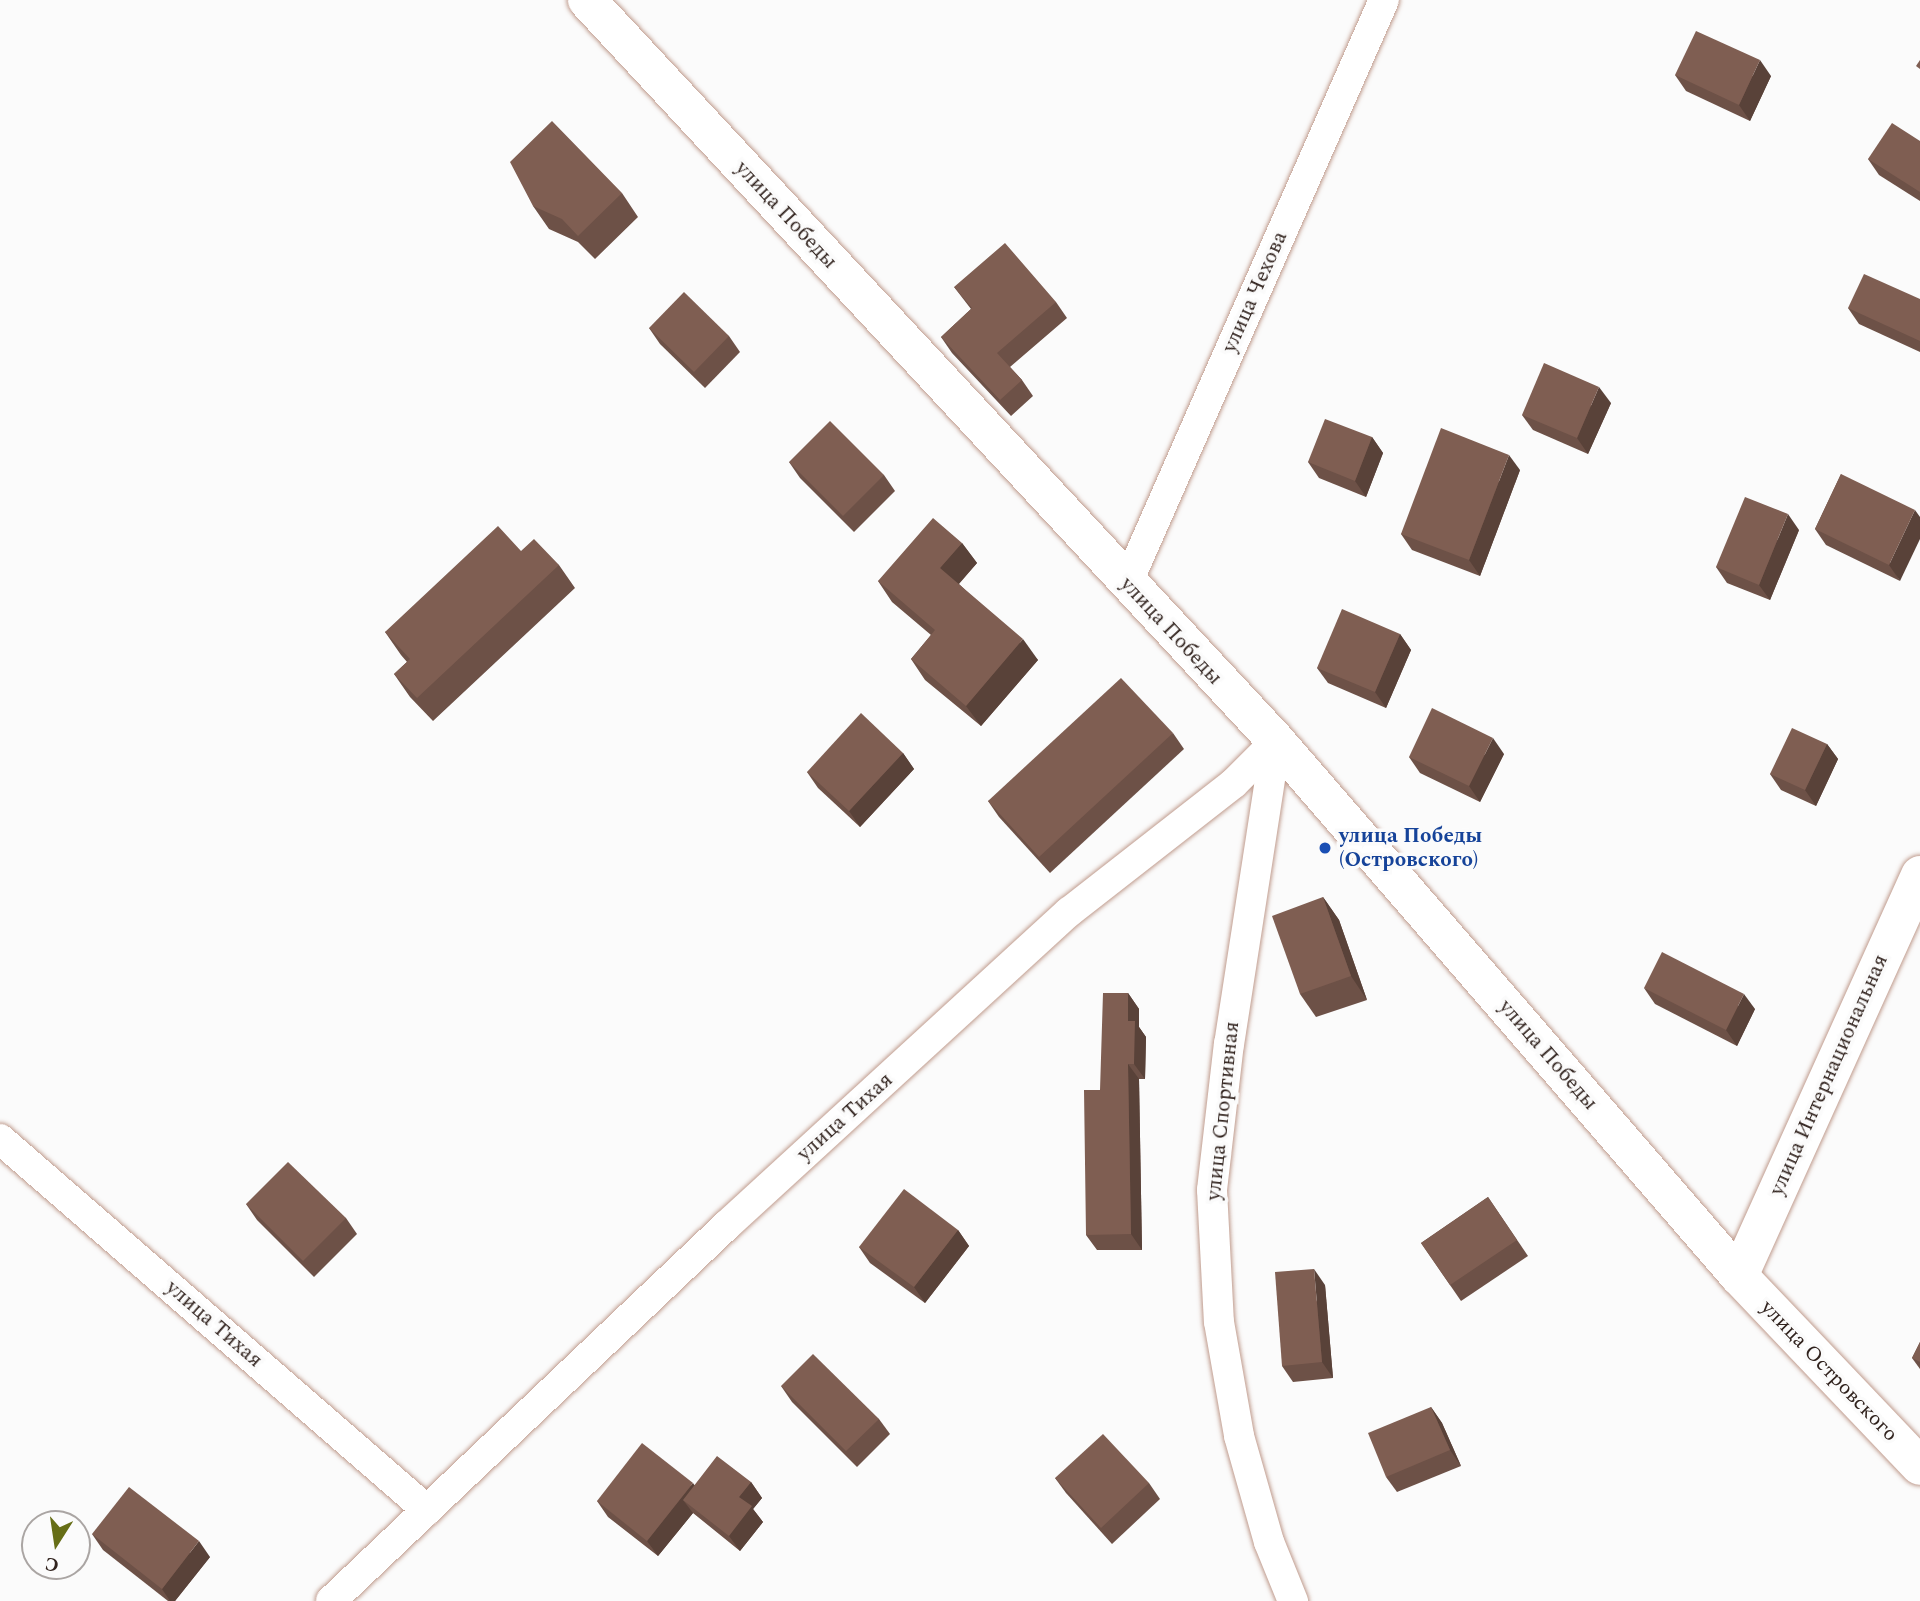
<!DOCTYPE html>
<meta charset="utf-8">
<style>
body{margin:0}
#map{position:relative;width:1920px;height:1601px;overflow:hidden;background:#fbfbfb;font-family:Spectral,serif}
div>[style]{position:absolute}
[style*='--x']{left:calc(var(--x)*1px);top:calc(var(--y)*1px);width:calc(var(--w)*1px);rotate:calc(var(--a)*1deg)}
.roads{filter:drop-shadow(0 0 2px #c09c8e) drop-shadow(0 0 2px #c09c8e)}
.street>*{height:30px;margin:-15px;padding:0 15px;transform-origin:15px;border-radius:15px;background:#fff}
.secondary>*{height:38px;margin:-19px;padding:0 19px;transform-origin:19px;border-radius:19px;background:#fff}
.wall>*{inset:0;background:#6d5147}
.shaded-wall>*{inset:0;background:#594239}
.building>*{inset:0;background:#7f5e52}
.dots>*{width:19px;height:19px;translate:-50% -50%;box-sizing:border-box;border:4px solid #fbfbfb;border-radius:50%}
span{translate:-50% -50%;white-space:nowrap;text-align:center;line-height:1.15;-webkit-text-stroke:7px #fbfbfb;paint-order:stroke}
.street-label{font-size:21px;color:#31231e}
.transit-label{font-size:21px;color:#164399;font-weight:700}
.left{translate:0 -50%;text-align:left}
.north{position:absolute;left:21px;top:1510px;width:70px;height:70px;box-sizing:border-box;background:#fbfbfb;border:2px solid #aaa5a3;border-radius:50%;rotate:192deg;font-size:19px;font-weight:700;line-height:28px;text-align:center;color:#31231e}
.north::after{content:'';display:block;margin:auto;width:24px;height:32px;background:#666e16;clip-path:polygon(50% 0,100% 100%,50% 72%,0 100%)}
</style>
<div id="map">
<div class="roads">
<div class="street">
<div style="--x:1127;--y:584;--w:638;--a:-66.25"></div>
<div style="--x:1276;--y:741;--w:306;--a:98.8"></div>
<div style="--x:1229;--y:1043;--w:148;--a:96.6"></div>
<div style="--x:1212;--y:1190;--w:132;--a:87"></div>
<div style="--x:1219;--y:1322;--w:116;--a:80"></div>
<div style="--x:1239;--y:1436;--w:110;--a:74.2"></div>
<div style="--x:1269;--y:1542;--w:64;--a:67.9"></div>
<div style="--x:0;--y:1139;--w:566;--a:40.99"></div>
<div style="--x:331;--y:1601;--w:545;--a:-43.51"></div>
<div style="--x:726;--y:1226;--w:465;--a:-42.5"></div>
<div style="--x:1069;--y:912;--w:209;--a:-38"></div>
<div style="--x:1234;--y:783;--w:59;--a:-45"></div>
</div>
<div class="secondary">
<div style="--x:587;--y:0;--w:1012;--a:47.08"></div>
<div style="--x:1276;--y:741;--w:708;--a:49.13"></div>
<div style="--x:1739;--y:1276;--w:262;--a:46.4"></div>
<div style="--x:1739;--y:1276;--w:440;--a:-65.7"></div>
</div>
</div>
<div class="wall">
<div style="clip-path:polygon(1675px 75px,1771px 76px,1750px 121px,1686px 91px)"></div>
<div style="clip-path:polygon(1920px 141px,1920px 201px,1879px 175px,1868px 159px)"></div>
<div style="clip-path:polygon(622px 193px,638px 217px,595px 259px,578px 242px,549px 229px,533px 206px)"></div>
<div style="clip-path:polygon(954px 287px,1056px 302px,1067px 318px,1010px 367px,1022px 380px,1033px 396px,1011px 416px,952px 353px,941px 337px,971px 309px)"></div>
<div style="clip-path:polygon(1920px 299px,1920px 352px,1859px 324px,1848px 308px)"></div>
<div style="clip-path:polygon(649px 328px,729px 336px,740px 352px,705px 388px,660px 344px)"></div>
<div style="clip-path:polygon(1611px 403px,1588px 454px,1533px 430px,1522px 415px)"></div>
<div style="clip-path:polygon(1372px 437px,1383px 453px,1366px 497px,1319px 478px,1308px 462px)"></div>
<div style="clip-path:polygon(789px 462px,884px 475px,895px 491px,854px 532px,800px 478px)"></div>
<div style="clip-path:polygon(1520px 470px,1480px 576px,1412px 550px,1401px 534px)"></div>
<div style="clip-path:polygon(1841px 474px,1900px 581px,1826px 545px,1815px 529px)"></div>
<div style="clip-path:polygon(1799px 530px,1770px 600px,1727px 583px,1716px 567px)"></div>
<div style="clip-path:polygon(962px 543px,977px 563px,959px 584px,1038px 660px,981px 726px,925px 680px,911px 659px,931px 635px,892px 602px,878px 581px)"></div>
<div style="clip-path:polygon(521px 551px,559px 565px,575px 588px,433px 721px,410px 697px,394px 674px,407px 662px,401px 655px,385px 632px)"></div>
<div style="clip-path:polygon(1400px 634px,1411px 650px,1386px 708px,1328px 683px,1317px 668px)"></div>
<div style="clip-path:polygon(1173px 733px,1184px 749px,1050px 873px,999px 817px,988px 801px)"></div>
<div style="clip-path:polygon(1827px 744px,1838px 759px,1816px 806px,1781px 790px,1770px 774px)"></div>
<div style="clip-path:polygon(903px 753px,914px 769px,860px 827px,818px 788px,807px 772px)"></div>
<div style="clip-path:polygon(1504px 754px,1480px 802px,1420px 773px,1409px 757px)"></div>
<div style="clip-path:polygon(1323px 897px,1339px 920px,1367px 1000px,1316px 1017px,1300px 994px)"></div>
<div style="clip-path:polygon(1644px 988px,1755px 1009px,1737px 1046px,1655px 1004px)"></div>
<div style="clip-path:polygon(1128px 993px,1139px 1009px,1139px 1027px,1146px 1037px,1145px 1079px,1139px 1079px,1142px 1250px,1097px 1250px,1086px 1235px)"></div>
<div style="clip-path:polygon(1488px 1197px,1528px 1256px,1461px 1301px,1421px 1243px)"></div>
<div style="clip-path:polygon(246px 1204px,346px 1218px,357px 1234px,314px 1277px,257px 1220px)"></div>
<div style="clip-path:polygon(958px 1230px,969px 1246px,925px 1303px,870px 1263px,859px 1247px)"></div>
<div style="clip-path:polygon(1325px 1285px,1333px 1378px,1293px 1382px,1282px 1366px)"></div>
<div style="clip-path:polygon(1920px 1342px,1920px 1369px,1912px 1358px)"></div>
<div style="clip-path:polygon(781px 1386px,879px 1419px,890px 1434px,857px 1467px,792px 1402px)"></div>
<div style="clip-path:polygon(1431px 1407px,1442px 1423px,1461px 1466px,1397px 1492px,1386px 1477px)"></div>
<div style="clip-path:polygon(1055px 1478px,1149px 1483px,1160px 1499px,1112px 1544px,1066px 1493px)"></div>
<div style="clip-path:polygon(751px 1482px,762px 1498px,753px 1509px,763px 1522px,740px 1551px,693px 1513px,658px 1556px,608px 1517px,597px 1501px,694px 1485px)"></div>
<div style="clip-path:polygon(92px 1534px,210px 1557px,175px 1601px,168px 1601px,103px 1550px)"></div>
</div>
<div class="shaded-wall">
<div style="clip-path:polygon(1760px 60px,1771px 76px,1750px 121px,1739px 105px)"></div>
<div style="clip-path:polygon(1599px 387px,1611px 403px,1588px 454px,1577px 438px)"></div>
<div style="clip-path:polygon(1372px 437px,1383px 453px,1366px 497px,1355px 481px)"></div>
<div style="clip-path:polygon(1509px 455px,1520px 470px,1480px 576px,1469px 560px)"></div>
<div style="clip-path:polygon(1915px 510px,1920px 517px,1920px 539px,1900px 581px,1889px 565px)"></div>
<div style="clip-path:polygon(1788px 514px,1799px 530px,1770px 600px,1759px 585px)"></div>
<div style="clip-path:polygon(962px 543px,977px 563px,954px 589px,940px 568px)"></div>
<div style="clip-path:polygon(1400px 634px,1411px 650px,1386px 708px,1375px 692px)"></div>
<div style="clip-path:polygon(1023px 639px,1038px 660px,981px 726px,966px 706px)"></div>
<div style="clip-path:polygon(1493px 738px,1504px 754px,1480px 802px,1469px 786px)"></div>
<div style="clip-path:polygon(1827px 744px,1838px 759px,1816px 806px,1805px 790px)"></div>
<div style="clip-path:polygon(903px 753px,914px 769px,860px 827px,849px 811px)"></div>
<div style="clip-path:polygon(1323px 897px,1339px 920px,1367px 1000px,1351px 976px)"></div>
<div style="clip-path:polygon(1128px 993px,1139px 1009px,1139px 1027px,1146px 1037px,1145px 1079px,1134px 1064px,1128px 1021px)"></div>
<div style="clip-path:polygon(1744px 994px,1755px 1009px,1737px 1046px,1726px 1030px)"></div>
<div style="clip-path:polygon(1128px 1064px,1139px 1079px,1142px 1250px,1131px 1234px)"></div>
<div style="clip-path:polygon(958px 1230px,969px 1246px,925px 1303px,914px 1287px)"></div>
<div style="clip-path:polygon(1314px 1269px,1325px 1285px,1333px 1378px,1322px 1362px)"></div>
<div style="clip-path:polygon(1431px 1407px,1442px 1423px,1461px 1466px,1450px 1450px)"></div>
<div style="clip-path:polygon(751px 1482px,762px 1498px,753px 1509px,763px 1522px,740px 1551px,729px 1536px,739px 1497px)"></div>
<div style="clip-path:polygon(693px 1483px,704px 1499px,683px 1500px,693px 1513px,658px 1556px,647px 1541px)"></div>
<div style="clip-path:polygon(199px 1541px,210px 1557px,175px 1601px,170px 1601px,162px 1589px)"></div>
</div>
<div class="building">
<div style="clip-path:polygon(1696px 31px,1760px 60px,1739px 105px,1675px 75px)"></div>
<div style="clip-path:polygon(1920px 60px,1920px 69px,1916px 66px)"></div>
<div style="clip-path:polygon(552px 121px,622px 193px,578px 236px,562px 219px,533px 206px,510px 162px)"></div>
<div style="clip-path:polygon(1892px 123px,1920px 141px,1920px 192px,1868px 159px)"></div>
<div style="clip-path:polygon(1005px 243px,1056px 302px,997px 353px,1022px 380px,1000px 400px,941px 337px,972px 308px,954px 287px)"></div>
<div style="clip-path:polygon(1864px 274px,1920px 299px,1920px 341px,1848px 308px)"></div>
<div style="clip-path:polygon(684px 292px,729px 336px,694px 372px,649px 328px)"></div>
<div style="clip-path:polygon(1544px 363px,1599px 387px,1577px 438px,1522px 415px)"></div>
<div style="clip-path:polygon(1325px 419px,1372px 437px,1355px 481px,1308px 462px)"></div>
<div style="clip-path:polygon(830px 421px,884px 475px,843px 516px,789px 462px)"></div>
<div style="clip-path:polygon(1441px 428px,1509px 455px,1469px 560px,1401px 534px)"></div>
<div style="clip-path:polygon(1841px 474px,1915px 510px,1889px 565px,1815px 529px)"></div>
<div style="clip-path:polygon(1745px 497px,1788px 514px,1759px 585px,1716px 567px)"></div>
<div style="clip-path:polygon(933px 518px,962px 543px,940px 568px,1023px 639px,966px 706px,911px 659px,935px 630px,878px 581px)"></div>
<div style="clip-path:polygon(498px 526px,521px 551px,534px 539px,559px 565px,417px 698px,394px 674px,410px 659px,385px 632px)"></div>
<div style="clip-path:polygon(1342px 609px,1400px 634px,1375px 692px,1317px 668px)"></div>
<div style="clip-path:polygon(1121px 678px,1173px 733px,1039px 857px,988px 801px)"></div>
<div style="clip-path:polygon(1432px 708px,1493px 738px,1469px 786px,1409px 757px)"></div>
<div style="clip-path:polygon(861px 713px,903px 753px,849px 811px,807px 772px)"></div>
<div style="clip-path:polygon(1792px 728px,1827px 744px,1805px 790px,1770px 774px)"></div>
<div style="clip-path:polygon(1323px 897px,1351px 976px,1300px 994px,1272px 916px)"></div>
<div style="clip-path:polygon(1662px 952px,1744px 994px,1726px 1030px,1644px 988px)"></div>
<div style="clip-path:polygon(1103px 993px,1128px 993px,1128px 1021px,1135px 1021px,1134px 1064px,1128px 1064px,1131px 1234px,1086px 1235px,1084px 1090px,1100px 1090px)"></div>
<div style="clip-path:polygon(288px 1162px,346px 1218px,303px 1261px,246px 1204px)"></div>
<div style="clip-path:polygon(904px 1189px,958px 1230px,914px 1287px,859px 1247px)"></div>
<div style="clip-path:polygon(1488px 1197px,1517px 1240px,1450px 1285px,1421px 1243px)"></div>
<div style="clip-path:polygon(1314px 1269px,1322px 1362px,1282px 1366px,1275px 1272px)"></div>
<div style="clip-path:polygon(1920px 1342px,1920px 1362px,1912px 1358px)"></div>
<div style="clip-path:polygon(813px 1354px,879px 1419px,846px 1451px,781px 1386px)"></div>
<div style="clip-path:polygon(1431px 1407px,1450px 1450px,1386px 1477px,1368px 1433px)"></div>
<div style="clip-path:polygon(1103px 1434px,1149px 1483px,1101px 1528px,1055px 1478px)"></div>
<div style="clip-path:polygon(642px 1443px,693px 1483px,647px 1541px,597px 1501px)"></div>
<div style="clip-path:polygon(717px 1456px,751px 1482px,739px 1497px,752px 1506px,729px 1536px,683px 1500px)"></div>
<div style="clip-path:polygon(129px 1487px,199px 1541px,162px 1589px,92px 1534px)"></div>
</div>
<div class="dots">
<div style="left:1325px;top:848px;background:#1a4fb4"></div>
</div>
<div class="street-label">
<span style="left:786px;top:215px;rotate:47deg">улица Победы</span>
<span style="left:1255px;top:292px;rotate:-66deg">улица Чехова</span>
<span style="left:1171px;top:631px;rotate:47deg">улица Победы</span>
<span style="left:1548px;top:1055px;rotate:49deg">улица Победы</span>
<span style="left:1829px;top:1075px;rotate:-66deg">улица Интернациональная</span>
<span style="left:1223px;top:1111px;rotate:-84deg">улица Спортивная</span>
<span style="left:845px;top:1117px;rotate:-42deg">улица Тихая</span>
<span style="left:214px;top:1324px;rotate:41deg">улица Тихая</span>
<span style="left:1829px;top:1371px;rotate:46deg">улица Островского</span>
</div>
<div class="transit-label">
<span class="left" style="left:1339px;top:848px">улица Победы<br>(Островского)</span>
</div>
<div class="north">С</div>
</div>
